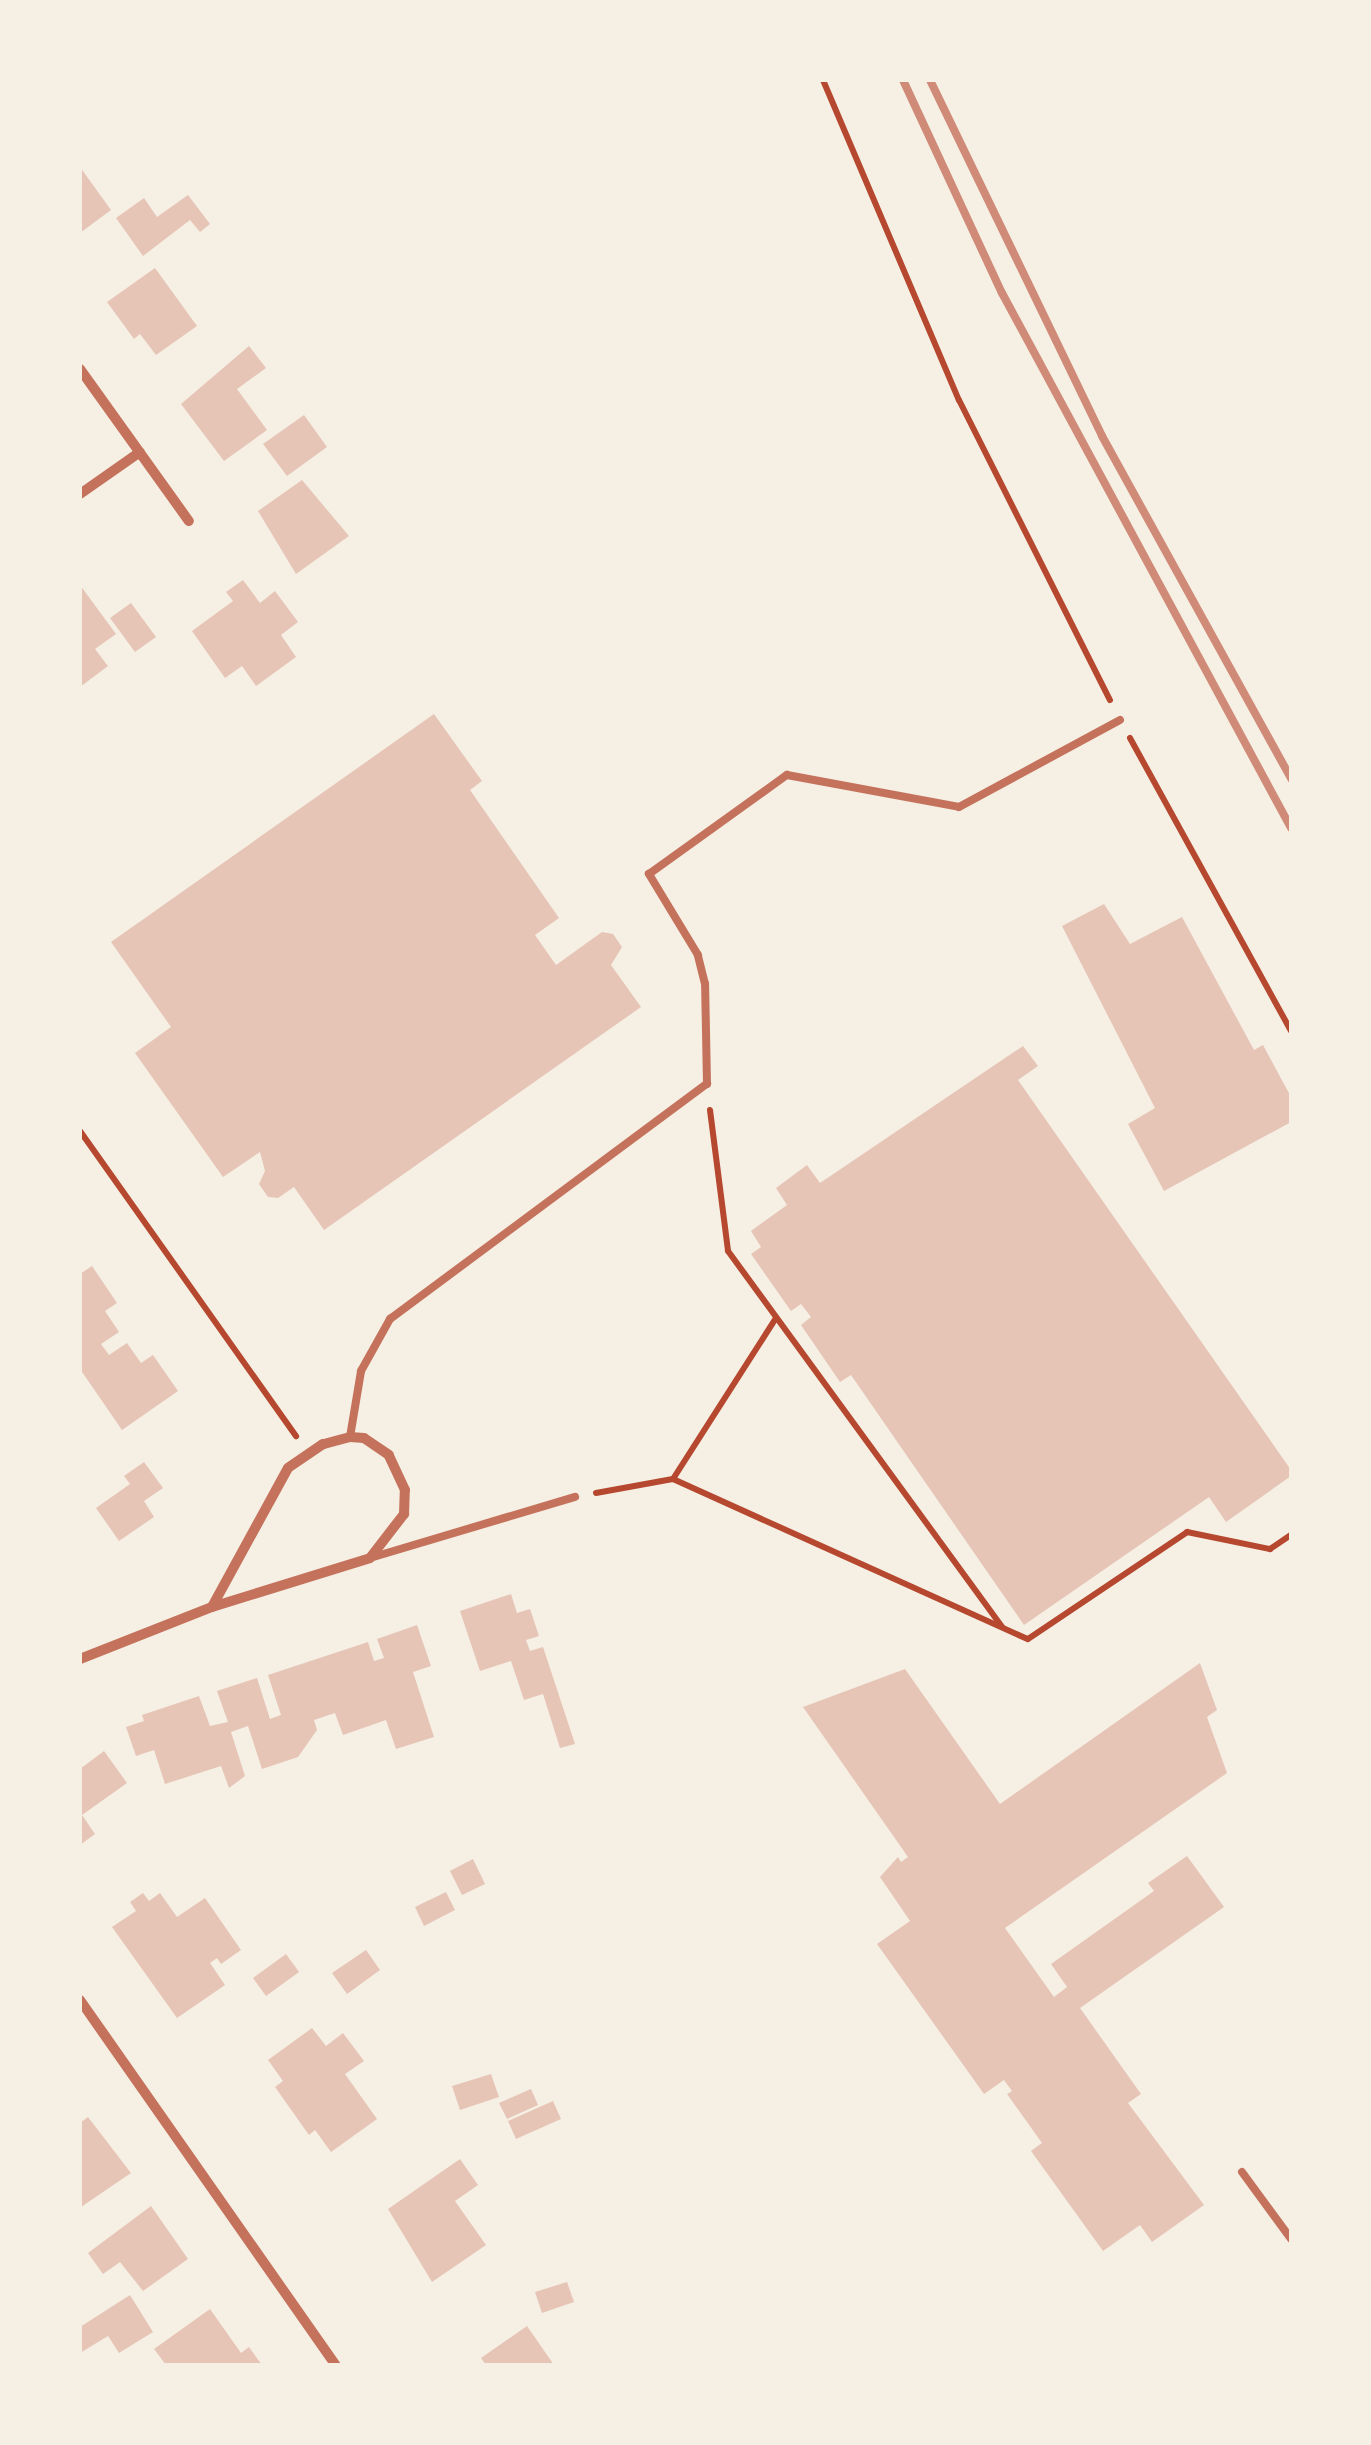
<!DOCTYPE html>
<style>
body{margin:0}
#map{position:relative;width:1371px;height:2445px;overflow:hidden;background:#f6efe4;font-family:"Titillium Web",sans-serif}
div>[style]{position:absolute}
[style*='--x']{left:calc(var(--x)*1px);top:calc(var(--y)*1px);width:calc(var(--w)*1px);rotate:calc(var(--a)*1deg)}
.building>*{inset:0;background:#e6c5b7}
.path>*{height:6px;margin:-3px;padding:0 3px;transform-origin:3px;border-radius:3px;background:#b5482f}
.service>*{height:8px;margin:-4px;padding:0 4px;transform-origin:4px;border-radius:4px;background:#c5725c}
.minor>*{height:10px;margin:-5px;padding:0 5px;transform-origin:5px;border-radius:5px;background:#c5725c}
.rail>*{height:8px;margin:-4px;padding:0 4px;transform-origin:4px;border-radius:4px;background:#cf8b77}
span{translate:-50% -50%;white-space:nowrap;text-align:center;line-height:1.15;-webkit-text-stroke:8px #f6efe4;paint-order:stroke}
.frame{position:absolute;inset:0;border:82px solid #f6efe4;pointer-events:none}
</style>
<div id="map">
<div class="building">
<div style="clip-path:polygon(80px 167px,111px 210px,80px 233px)"></div>
<div style="clip-path:polygon(188px 195px,210px 224px,200px 232px,190px 220px,143px 256px,116px 218px,144px 198px,157px 217px)"></div>
<div style="clip-path:polygon(155px 268px,197px 326px,156px 355px,140px 334px,134px 339px,107px 302px)"></div>
<div style="clip-path:polygon(249px 346px,266px 368px,237px 389px,267px 430px,224px 461px,181px 404px)"></div>
<div style="clip-path:polygon(304px 415px,327px 447px,287px 476px,263px 444px)"></div>
<div style="clip-path:polygon(302px 480px,349px 536px,296px 574px,258px 511px)"></div>
<div style="clip-path:polygon(243px 580px,260px 603px,275px 591px,298px 622px,281px 635px,296px 657px,256px 686px,242px 666px,225px 678px,192px 631px,233px 601px,226px 592px)"></div>
<div style="clip-path:polygon(80px 585px,116px 634px,95px 649px,108px 666px,80px 687px)"></div>
<div style="clip-path:polygon(131px 603px,156px 637px,135px 652px,110px 618px)"></div>
<div style="clip-path:polygon(434px 714px,482px 781px,470px 790px,559px 918px,535px 935px,556px 965px,602px 932px,613px 934px,622px 947px,611px 965px,641px 1007px,324px 1230px,294px 1187px,278px 1198px,268px 1197px,259px 1184px,265px 1171px,260px 1152px,223px 1177px,135px 1053px,171px 1027px,111px 942px)"></div>
<div style="clip-path:polygon(1104px 904px,1130px 944px,1182px 917px,1254px 1050px,1263px 1045px,1291px 1097px,1291px 1122px,1164px 1191px,1128px 1124px,1155px 1108px,1062px 926px)"></div>
<div style="clip-path:polygon(1023px 1046px,1038px 1066px,1018px 1080px,1291px 1470px,1291px 1476px,1226px 1522px,1209px 1497px,1024px 1625px,851px 1375px,840px 1382px,801px 1325px,811px 1317px,801px 1304px,791px 1311px,751px 1254px,761px 1247px,751px 1231px,787px 1205px,776px 1188px,807px 1165px,820px 1183px)"></div>
<div style="clip-path:polygon(92px 1266px,117px 1303px,105px 1311px,119px 1332px,101px 1344px,109px 1355px,127px 1343px,141px 1363px,153px 1355px,178px 1391px,122px 1430px,80px 1369px,80px 1274px)"></div>
<div style="clip-path:polygon(144px 1462px,163px 1488px,144px 1501px,154px 1517px,119px 1541px,96px 1508px,130px 1484px,124px 1476px)"></div>
<div style="clip-path:polygon(511px 1594px,517px 1613px,530px 1609px,539px 1636px,526px 1640px,530px 1651px,543px 1647px,575px 1744px,560px 1748px,543px 1694px,524px 1700px,511px 1661px,480px 1671px,460px 1611px)"></div>
<div style="clip-path:polygon(417px 1625px,431px 1666px,413px 1672px,434px 1737px,396px 1749px,386px 1720px,343px 1735px,335px 1713px,314px 1720px,317px 1730px,298px 1757px,262px 1769px,248px 1726px,231px 1732px,245px 1776px,229px 1788px,221px 1766px,165px 1784px,154px 1750px,136px 1756px,126px 1727px,144px 1721px,142px 1715px,199px 1696px,210px 1726px,228px 1722px,217px 1691px,257px 1678px,270px 1719px,281px 1715px,268px 1675px,368px 1642px,374px 1661px,384px 1658px,377px 1639px)"></div>
<div style="clip-path:polygon(1200px 1663px,1217px 1710px,1207px 1717px,1227px 1773px,1005px 1928px,1054px 1997px,1067px 1987px,1051px 1964px,1154px 1891px,1148px 1883px,1187px 1856px,1224px 1907px,1080px 2008px,1141px 2094px,1128px 2103px,1204px 2205px,1152px 2242px,1140px 2225px,1103px 2251px,1031px 2151px,1042px 2143px,1007px 2094px,1012px 2091px,1004px 2080px,984px 2094px,877px 1944px,910px 1921px,880px 1877px,898px 1857px,901px 1862px,908px 1857px,803px 1707px,905px 1669px,1000px 1804px)"></div>
<div style="clip-path:polygon(104px 1751px,127px 1783px,82px 1815px,95px 1834px,80px 1845px,80px 1769px)"></div>
<div style="clip-path:polygon(473px 1859px,485px 1884px,462px 1895px,450px 1871px)"></div>
<div style="clip-path:polygon(446px 1892px,455px 1910px,424px 1926px,415px 1907px)"></div>
<div style="clip-path:polygon(143px 1893px,149px 1901px,160px 1893px,177px 1917px,205px 1898px,241px 1950px,221px 1964px,217px 1958px,210px 1963px,225px 1985px,177px 2018px,112px 1927px,136px 1911px,130px 1902px)"></div>
<div style="clip-path:polygon(366px 1950px,380px 1970px,347px 1994px,332px 1973px)"></div>
<div style="clip-path:polygon(286px 1954px,299px 1972px,266px 1996px,253px 1978px)"></div>
<div style="clip-path:polygon(312px 2028px,326px 2046px,343px 2033px,364px 2061px,345px 2074px,377px 2119px,331px 2152px,315px 2130px,309px 2135px,275px 2087px,283px 2081px,268px 2060px)"></div>
<div style="clip-path:polygon(491px 2074px,499px 2097px,460px 2110px,452px 2086px)"></div>
<div style="clip-path:polygon(531px 2089px,538px 2105px,507px 2119px,499px 2103px)"></div>
<div style="clip-path:polygon(553px 2101px,561px 2119px,516px 2139px,508px 2121px)"></div>
<div style="clip-path:polygon(88px 2117px,131px 2173px,81px 2207px,80px 2123px)"></div>
<div style="clip-path:polygon(460px 2159px,478px 2185px,455px 2201px,486px 2245px,432px 2282px,388px 2209px)"></div>
<div style="clip-path:polygon(151px 2206px,188px 2259px,143px 2291px,120px 2262px,103px 2274px,88px 2253px)"></div>
<div style="clip-path:polygon(567px 2282px,574px 2302px,542px 2313px,535px 2292px)"></div>
<div style="clip-path:polygon(130px 2295px,153px 2332px,119px 2353px,108px 2336px,80px 2353px,80px 2327px)"></div>
<div style="clip-path:polygon(210px 2309px,241px 2353px,249px 2347px,262px 2365px,166px 2365px,154px 2349px)"></div>
<div style="clip-path:polygon(527px 2326px,554px 2365px,486px 2365px,481px 2358px)"></div>
</div>
<div class="path">
<div style="--x:823;--y:80;--w:348;--a:67"></div>
<div style="--x:959;--y:400;--w:336;--a:63.3"></div>
<div style="--x:1130;--y:738;--w:334;--a:61.2"></div>
<div style="--x:710;--y:1110;--w:142;--a:82.7"></div>
<div style="--x:728;--y:1251;--w:465;--a:53.9"></div>
<div style="--x:80;--y:1131;--w:374;--a:54.7"></div>
<div style="--x:673;--y:1479;--w:191;--a:-57.4"></div>
<div style="--x:596;--y:1493;--w:78;--a:-10.3"></div>
<div style="--x:673;--y:1479;--w:389;--a:24.3"></div>
<div style="--x:1028;--y:1639;--w:192;--a:-33.9"></div>
<div style="--x:1187;--y:1532;--w:85;--a:11.6"></div>
<div style="--x:1270;--y:1549;--w:25;--a:-34"></div>
</div>
<div class="service">
<div style="--x:350;--y:1437;--w:67;--a:-80.5"></div>
<div style="--x:361;--y:1371;--w:60;--a:-60.9"></div>
<div style="--x:390;--y:1319;--w:395;--a:-36.6"></div>
<div style="--x:707;--y:1084;--w:100;--a:-91.1"></div>
<div style="--x:705;--y:984;--w:30;--a:-104"></div>
<div style="--x:698;--y:955;--w:95;--a:-121.2"></div>
<div style="--x:649;--y:874;--w:170;--a:-35.7"></div>
<div style="--x:787;--y:775;--w:175;--a:10.5"></div>
<div style="--x:959;--y:807;--w:183;--a:-28.4"></div>
<div style="--x:370;--y:1558;--w:214;--a:-16.6"></div>
<div style="--x:1242;--y:2172;--w:83;--a:53.8"></div>
</div>
<div class="minor">
<div style="--x:80;--y:369;--w:187;--a:54.4"></div>
<div style="--x:80;--y:494;--w:73;--a:-35"></div>
<div style="--x:80;--y:1659;--w:142;--a:-21.5"></div>
<div style="--x:212;--y:1607;--w:165;--a:-17.2"></div>
<div style="--x:370;--y:1558;--w:56;--a:-52.3"></div>
<div style="--x:404;--y:1514;--w:24;--a:-88"></div>
<div style="--x:405;--y:1490;--w:38;--a:-115"></div>
<div style="--x:389;--y:1455;--w:30;--a:-146"></div>
<div style="--x:364;--y:1438;--w:14;--a:-176"></div>
<div style="--x:350;--y:1437;--w:28;--a:165"></div>
<div style="--x:323;--y:1444;--w:42;--a:145.6"></div>
<div style="--x:288;--y:1468;--w:158;--a:118.7"></div>
<div style="--x:80;--y:2000;--w:446;--a:55"></div>
</div>
<div class="rail">
<div style="--x:903;--y:80;--w:235;--a:65.1"></div>
<div style="--x:1002;--y:293;--w:608;--a:61.62"></div>
<div style="--x:930;--y:80;--w:395;--a:64.2"></div>
<div style="--x:1102;--y:436;--w:392;--a:61.1"></div>
</div>
<div class="frame"></div>
</div>
